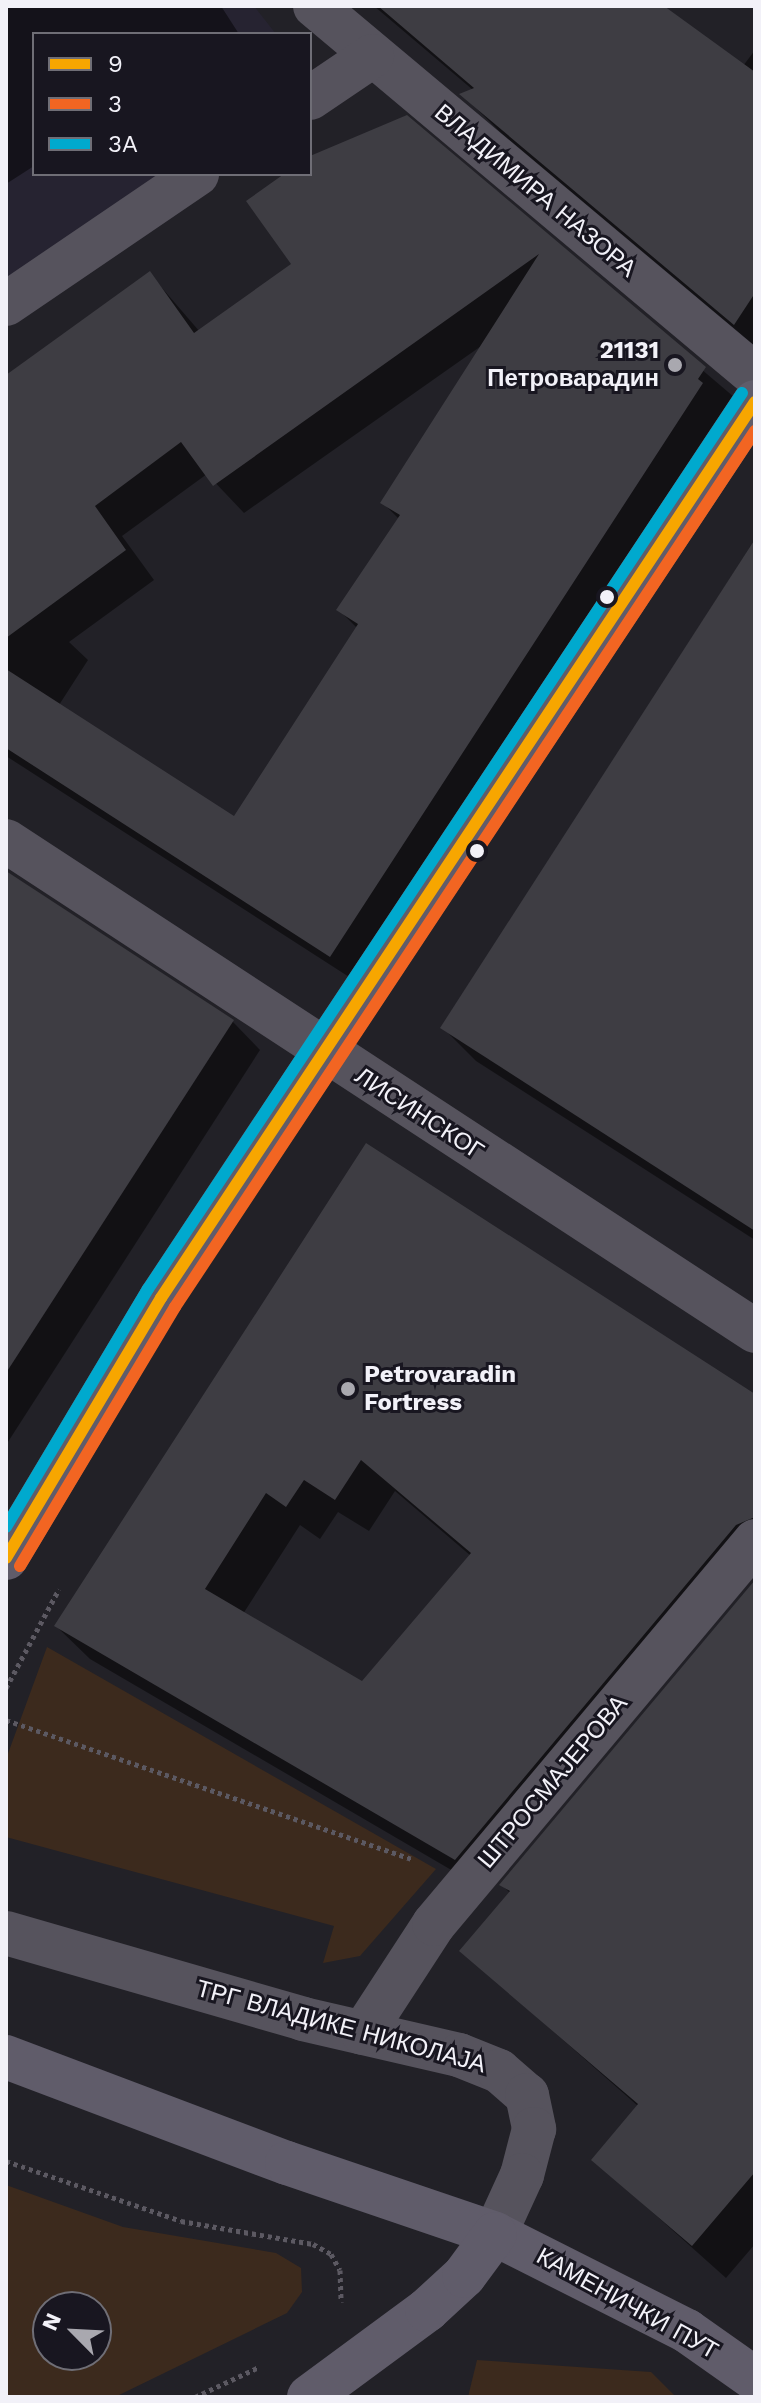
<!DOCTYPE html>
<meta charset="utf-8">
<style>
body{margin:0}
#map{position:relative;width:761px;height:2403px;overflow:hidden;background:#222127;font-family:"Work Sans",sans-serif}
div>[style]{position:absolute}
[style*='--x']{left:calc(var(--x)*1px);top:calc(var(--y)*1px);width:calc(var(--w)*1px);rotate:calc(var(--a)*1deg)}
.built>*{inset:0;background:#262331}
.green>*{inset:0;background:#3c2a1d}
.shadow>*{inset:0;background:#0007}
.building>*{inset:0;background:#3e3d43}
.path>*{height:5px;margin-top:-2.5px;transform-origin:0;background:repeating-linear-gradient(90deg,#5c5962 0 4px,transparent 0 8px)}
.minor>*{height:44px;margin:-22px;padding:0 22px;transform-origin:22px;border-radius:22px;background:#56535d}
.major>*{height:44px;margin:-22px;padding:0 22px;transform-origin:22px;border-radius:22px;background:#605c6a}
.bus-1>*{height:12px;margin:-6px;padding:0 6px;transform-origin:6px;border-radius:6px;background:#f7a600}
.bus-2>*{height:12px;margin:-6px;padding:0 6px;transform-origin:6px;border-radius:6px;background:#f26522}
.bus-3>*{height:12px;margin:-6px;padding:0 6px;transform-origin:6px;border-radius:6px;background:#00a9ce}
.dots>*{width:22px;height:22px;translate:-50% -50%;box-sizing:border-box;border:4px solid #181620;border-radius:50%}
span{translate:-50% -50%;white-space:nowrap;text-align:center;line-height:1.15;-webkit-text-stroke:6px #181620;paint-order:stroke}
.street-label{font-size:24px;color:#f2f1f8}
.poi-label{font-size:24px;color:#f2f1f8;font-weight:700}
.right{translate:-100% -50%;text-align:right}
.left{translate:0 -50%;text-align:left}
.frame{position:absolute;inset:0;border:8px solid #f2f1f8;pointer-events:none}
.legend{position:absolute;left:32px;top:32px;width:280px;height:144px;box-sizing:border-box;background:#181620;border:2px solid #6f6e76;margin:0;padding:10px 14px;list-style:none;font-size:24px;color:#f2f1f8}
.legend li{display:flex;align-items:center;gap:16px;height:40px}
.legend b{width:40px;border:2px solid #6f6e76}
.north{position:absolute;left:32px;top:2291px;width:80px;height:80px;box-sizing:border-box;background:#181620;border:2px solid #6f6e76;border-radius:50%;rotate:294deg;font-size:22px;font-weight:700;line-height:32px;text-align:center;color:#f2f1f8}
.north::after{content:'';display:block;margin:auto;width:28px;height:36px;background:#a9a8af;clip-path:polygon(50% 0,100% 100%,50% 72%,0 100%)}
</style>
<div id="map">
<div class="built">
<div style="clip-path:polygon(6px 6px,254px 6px,276px 34px,34px 34px,34px 174px,168px 174px,6px 283px)"></div>
</div>
<div class="green">
<div style="clip-path:polygon(47px 1647px,436px 1869px,360px 1956px,323px 1963px,334px 1926px,6px 1837px,6px 1759px)"></div>
<div style="clip-path:polygon(evenodd,6px 2185px,123px 2227px,276px 2253px,301px 2268px,302px 2292px,287px 2313px,115px 2397px,6px 2397px,6px 2185px,48px 2307px,96px 2307px,96px 2355px,48px 2355px,48px 2307px)"></div>
<div style="clip-path:polygon(477px 2360px,651px 2372px,676px 2397px,468px 2397px)"></div>
</div>
<div class="shadow">
<div style="clip-path:polygon(6px 6px,221px 6px,239px 34px,34px 34px,34px 166px,6px 184px)"></div>
<div style="clip-path:polygon(374px 6px,651px 6px,743px 66px,755px 50px,755px 346px,500px 132px,462px 94px,473px 90px)"></div>
<div style="clip-path:polygon(evenodd,406px 118px,734px 397px,360px 984px,6px 756px,6px 378px,150px 274px,200px 332px,294px 264px,288px 174px,310px 174px,310px 158px,406px 118px,484px 344px,382px 502px,399px 519px,338px 609px,358px 629px,235px 819px,59px 705px,88px 660px,69px 642px,154px 580px,122px 536px,207px 474px,244px 513px,484px 344px)"></div>
<div style="clip-path:polygon(755px 539px,755px 1240px,476px 1061px,443px 1028px)"></div>
<div style="clip-path:polygon(6px 872px,232px 1021px,260px 1050px,6px 1445px)"></div>
<div style="clip-path:polygon(evenodd,367px 1146px,755px 1396px,755px 1575px,489px 1892px,90px 1659px,56px 1626px,367px 1146px,395px 1491px,471px 1556px,363px 1684px,243px 1614px,300px 1525px,320px 1539px,338px 1512px,369px 1531px,395px 1491px)"></div>
<div style="clip-path:polygon(755px 1583px,755px 2244px,726px 2278px,594px 2160px,638px 2106px,462px 1951px,510px 1893px,502px 1885px)"></div>
</div>
<div class="building">
<div style="clip-path:polygon(378px 6px,664px 6px,755px 72px,755px 293px,734px 325px,459px 94px,474px 88px)"></div>
<div style="clip-path:polygon(407px 115px,706px 367px,698px 379px,703px 383px,330px 957px,6px 748px,6px 669px,234px 816px,358px 624px,336px 610px,400px 515px,380px 503px,539px 254px,213px 486px,181px 442px,95px 506px,126px 550px,6px 638px,6px 375px,150px 271px,194px 333px,291px 264px,246px 201px,284px 174px,310px 174px,310px 156px)"></div>
<div style="clip-path:polygon(755px 539px,755px 1231px,440px 1028px)"></div>
<div style="clip-path:polygon(6px 871px,234px 1020px,6px 1373px)"></div>
<div style="clip-path:polygon(evenodd,366px 1143px,755px 1394px,755px 1517px,736px 1525px,455px 1860px,54px 1626px,366px 1143px,361px 1460px,471px 1553px,362px 1681px,205px 1589px,266px 1493px,286px 1507px,304px 1480px,335px 1500px,361px 1460px)"></div>
<div style="clip-path:polygon(755px 1580px,755px 2172px,692px 2246px,591px 2160px,638px 2104px,459px 1951px,510px 1891px,499px 1885px)"></div>
</div>
<div class="path">
<div style="--x:6;--y:1688;--w:112;--a:-61.8"></div>
<div style="--x:6;--y:1720;--w:430;--a:18.9"></div>
<div style="--x:6;--y:2161;--w:185;--a:18.9"></div>
<div style="--x:181;--y:2221;--w:134;--a:9.9"></div>
<div style="--x:313;--y:2244;--w:21;--a:29"></div>
<div style="--x:331;--y:2254;--w:18;--a:61"></div>
<div style="--x:340;--y:2270;--w:32;--a:88"></div>
<div style="--x:195;--y:2397;--w:71;--a:-25.1"></div>
</div>
<div class="minor">
<div style="--x:315;--y:6;--w:574;--a:39.98"></div>
<div style="--x:310;--y:98;--w:75;--a:-34.1"></div>
<div style="--x:6;--y:304;--w:231;--a:-34.2"></div>
<div style="--x:6;--y:841;--w:895;--a:33.19"></div>
<div style="--x:6;--y:1933;--w:309;--a:16.1"></div>
<div style="--x:303;--y:2019;--w:160;--a:13"></div>
<div style="--x:459;--y:2055;--w:43;--a:21.8"></div>
<div style="--x:499;--y:2071;--w:37;--a:41"></div>
<div style="--x:527;--y:2095;--w:35;--a:78"></div>
<div style="--x:534;--y:2129;--w:48;--a:104.6"></div>
<div style="--x:522;--y:2175;--w:65;--a:114.6"></div>
<div style="--x:363;--y:2033;--w:130;--a:-56.9"></div>
<div style="--x:434;--y:1924;--w:500;--a:-50"></div>
</div>
<div class="major">
<div style="--x:6;--y:1558;--w:303;--a:-59.2"></div>
<div style="--x:161;--y:1298;--w:1075;--a:-56.46"></div>
<div style="--x:6;--y:2057;--w:300;--a:20.7"></div>
<div style="--x:287;--y:2163;--w:220;--a:18.8"></div>
<div style="--x:495;--y:2234;--w:215;--a:26.8"></div>
<div style="--x:687;--y:2331;--w:83;--a:35.2"></div>
<div style="--x:309;--y:2397;--w:147;--a:-36.4"></div>
<div style="--x:427;--y:2310;--w:50;--a:-42.6"></div>
<div style="--x:464;--y:2276;--w:52;--a:-53.6"></div>
</div>
<div class="bus-1">
<div style="--x:6;--y:1558;--w:303;--a:-59.2"></div>
<div style="--x:161;--y:1298;--w:1075;--a:-56.46"></div>
</div>
<div class="bus-2">
<div style="--x:20;--y:1566;--w:302;--a:-59.1"></div>
<div style="--x:175;--y:1307;--w:1051;--a:-56.49"></div>
</div>
<div class="bus-3">
<div style="--x:6;--y:1527;--w:277;--a:-59.2"></div>
<div style="--x:148;--y:1289;--w:1075;--a:-56.46"></div>
</div>
<div class="dots">
<div style="left:675px;top:365px;background:#a9a8af"></div>
<div style="left:607px;top:597px;background:#f2f1f8"></div>
<div style="left:477px;top:851px;background:#f2f1f8"></div>
<div style="left:348px;top:1389px;background:#a9a8af"></div>
</div>
<div class="street-label">
<span style="left:535px;top:191px;rotate:40deg">ВЛАДИМИРА НАЗОРА</span>
<span style="left:419px;top:1114px;rotate:33deg">ЛИСИНСКОГ</span>
<span style="left:553px;top:1782px;rotate:-50deg">ШТРОСМАЈЕРОВА</span>
<span style="left:341px;top:2027px;rotate:15deg">ТРГ ВЛАДИКЕ НИКОЛАЈА</span>
<span style="left:627px;top:2304px;rotate:29deg">КАМЕНИЧКИ ПУТ</span>
</div>
<div class="poi-label">
<span class="right" style="left:659px;top:365px">21131<br>Петроварадин</span>
<span class="left" style="left:364px;top:1389px">Petrovaradin<br>Fortress</span>
</div>
<div class="frame"></div>
<ul class="legend">
<li><b style="height:10px;background:#f7a600"></b>9</li>
<li><b style="height:10px;background:#f26522"></b>3</li>
<li><b style="height:10px;background:#00a9ce"></b>3A</li>
</ul>
<div class="north">N</div>
</div>
